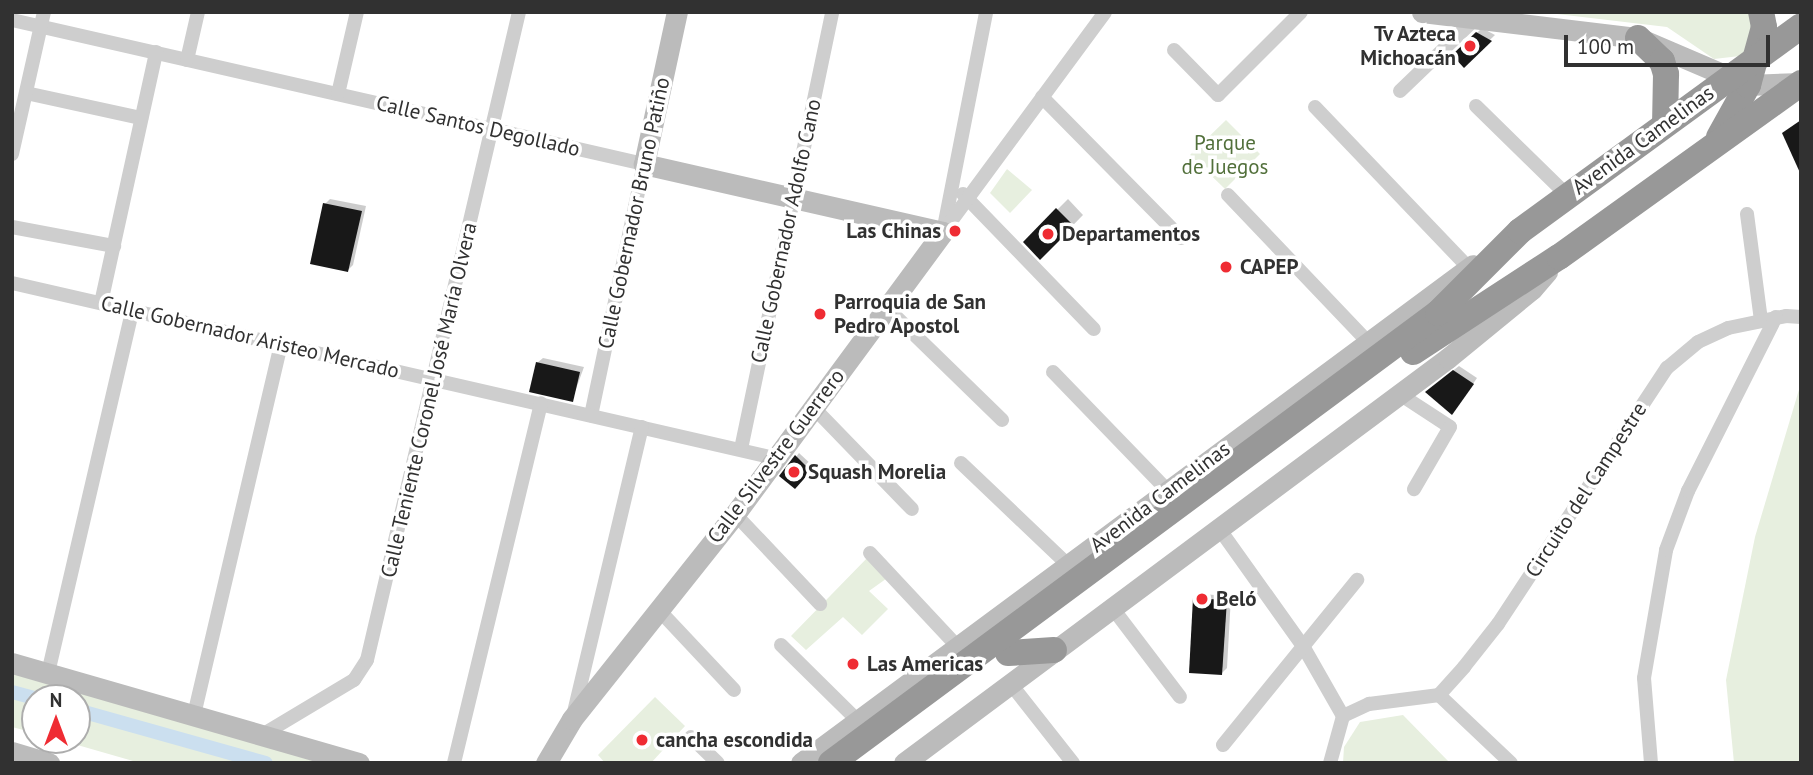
<!DOCTYPE html>
<meta charset="utf-8">
<style>
body{margin:0}
#map{position:relative;width:1813px;height:775px;overflow:hidden;background:#fff;font-family:"PT Sans",sans-serif}
div>[style]{position:absolute}
[style*='--x']{left:calc(var(--x)*1px);top:calc(var(--y)*1px);width:calc(var(--w)*1px);rotate:calc(var(--a)*1deg)}
.green>*{inset:0;background:#e7efdf}
.shadow>*{inset:0;background:#0003}
.canal>*{height:14px;margin:-7px;padding:0 7px;transform-origin:7px;border-radius:7px;background:#cbdfef}
.building>*{inset:0;background:#181818}
.street>*{height:14px;margin:-7px;padding:0 7px;transform-origin:7px;border-radius:7px;background:#cecece}
.secondary>*{height:21px;margin:-10.5px;padding:0 10.5px;transform-origin:10.5px;border-radius:10.5px;background:#bbb}
.highway>*{height:26px;margin:-13px;padding:0 13px;transform-origin:13px;border-radius:13px;background:#989898}
.dots>*{width:19px;height:19px;translate:-50% -50%;box-sizing:border-box;border:4px solid #fff;border-radius:50%}
span{translate:-50% -50%;white-space:nowrap;text-align:center;line-height:1.15;-webkit-text-stroke:7px #fff;paint-order:stroke}
.poi-label{font-size:21px;color:#313131;font-weight:700}
.right{translate:-100% -50%;text-align:right}
.left{translate:0 -50%;text-align:left}
.street-label{font-size:21px;color:#313131}
.park-label{font-size:21px;color:#52703b}
.frame{position:absolute;inset:0;border:14px solid #313131;pointer-events:none}
.north{position:absolute;left:21px;top:684px;width:70px;height:70px;box-sizing:border-box;background:#fff;border:2px solid #adadad;border-radius:50%;rotate:0deg;font-size:19px;font-weight:700;line-height:28px;text-align:center;color:#313131}
.north::after{content:'';display:block;margin:auto;width:24px;height:32px;background:#ef2c33;clip-path:polygon(50% 0,100% 100%,50% 72%,0 100%)}
.scale{position:absolute;left:1564px;top:35px;width:206px;height:32px;box-sizing:border-box;border:4px solid #313131;border-top:0;padding-left:9px;font-size:21px;line-height:24px;white-space:nowrap;color:#313131;-webkit-text-stroke:5px #fff;paint-order:stroke}
</style>
<div id="map">
<div class="green">
<div style="clip-path:polygon(1540px 12px,1754px 12px,1753px 42px,1740px 56px,1714px 59px,1667px 27px)"></div>
<div style="clip-path:polygon(1226px 120px,1260px 154px,1225px 189px,1190px 155px)"></div>
<div style="clip-path:polygon(1007px 169px,1032px 190px,1010px 213px,990px 193px)"></div>
<div style="clip-path:polygon(1801px 383px,1801px 763px,1734px 763px,1726px 680px,1755px 537px)"></div>
<div style="clip-path:polygon(870px 555px,890px 576px,869px 591px,888px 609px,862px 635px,843px 617px,806px 650px,791px 636px)"></div>
<div style="clip-path:polygon(12px 661px,366px 763px,140px 763px,60px 740px,77px 740px,77px 698px,35px 698px,35px 733px,12px 727px)"></div>
<div style="clip-path:polygon(655px 697px,685px 726px,651px 763px,605px 763px,598px 755px)"></div>
<div style="clip-path:polygon(1403px 715px,1450px 763px,1343px 763px,1344px 747px,1360px 722px)"></div>
</div>
<div class="shadow">
<div style="clip-path:polygon(1482px 28px,1495px 35px,1464px 65px,1454px 55px)"></div>
<div style="clip-path:polygon(330px 199px,366px 206px,353px 265px,348px 270px,325px 204px)"></div>
<div style="clip-path:polygon(1068px 199px,1083px 215px,1041px 258px,1025px 242px)"></div>
<div style="clip-path:polygon(543px 358px,584px 367px,572px 400px,537px 363px)"></div>
<div style="clip-path:polygon(1459px 366px,1477px 378px,1457px 407px,1432px 387px)"></div>
<div style="clip-path:polygon(799px 453px,813px 466px,795px 487px,782px 476px)"></div>
<div style="clip-path:polygon(1200px 594px,1231px 596px,1227px 668px,1222px 673px,1195px 599px)"></div>
</div>
<div class="canal">
<div style="--x:12;--y:692;--w:24;--a:15"></div>
<div style="--x:77;--y:710;--w:196;--a:15.7"></div>
</div>
<div class="building">
<div style="clip-path:polygon(1476px 32px,1492px 41px,1464px 68px,1452px 55px)"></div>
<div style="clip-path:polygon(1801px 120px,1801px 175px,1782px 133px)"></div>
<div style="clip-path:polygon(323px 203px,362px 211px,348px 272px,310px 264px)"></div>
<div style="clip-path:polygon(1056px 208px,1074px 226px,1040px 260px,1023px 242px)"></div>
<div style="clip-path:polygon(536px 362px,580px 372px,573px 402px,529px 392px)"></div>
<div style="clip-path:polygon(1453px 370px,1474px 384px,1452px 415px,1425px 392px)"></div>
<div style="clip-path:polygon(795px 455px,811px 471px,795px 489px,779px 476px)"></div>
<div style="clip-path:polygon(1193px 598px,1227px 600px,1222px 675px,1189px 673px)"></div>
</div>
<div class="street">
<div style="--x:12;--y:20;--w:648;--a:12.84"></div>
<div style="--x:644;--y:164;--w:257;--a:101.9"></div>
<div style="--x:1174;--y:50;--w:63;--a:45.6"></div>
<div style="--x:1218;--y:95;--w:117;--a:-45"></div>
<div style="--x:187;--y:60;--w:49;--a:-77.1"></div>
<div style="--x:1400;--y:91;--w:104;--a:-43.8"></div>
<div style="--x:26;--y:93;--w:118;--a:12.3"></div>
<div style="--x:338;--y:94;--w:84;--a:-77"></div>
<div style="--x:1042;--y:97;--w:198;--a:45.4"></div>
<div style="--x:1476;--y:106;--w:129;--a:44.4"></div>
<div style="--x:1315;--y:107;--w:223;--a:46.3"></div>
<div style="--x:12;--y:154;--w:146;--a:-77.3"></div>
<div style="--x:963;--y:194;--w:188;--a:45.9"></div>
<div style="--x:1228;--y:195;--w:203;--a:46.4"></div>
<div style="--x:1747;--y:214;--w:107;--a:82.5"></div>
<div style="--x:12;--y:227;--w:104;--a:10.6"></div>
<div style="--x:944;--y:227;--w:219;--a:-78.9"></div>
<div style="--x:943;--y:232;--w:273;--a:-53.6"></div>
<div style="--x:12;--y:283;--w:782;--a:12.93"></div>
<div style="--x:101;--y:303;--w:257;--a:-77.6"></div>
<div style="--x:886;--y:307;--w:162;--a:44.2"></div>
<div style="--x:1053;--y:372;--w:164;--a:46"></div>
<div style="--x:1398;--y:393;--w:62;--a:33.2"></div>
<div style="--x:1450;--y:427;--w:72;--a:120.1"></div>
<div style="--x:813;--y:407;--w:142;--a:45.9"></div>
<div style="--x:741;--y:449;--w:446;--a:-78.2"></div>
<div style="--x:961;--y:463;--w:149;--a:43.6"></div>
<div style="--x:735;--y:514;--w:124;--a:46.6"></div>
<div style="--x:1218;--y:527;--w:146;--a:54.5"></div>
<div style="--x:1303;--y:646;--w:81;--a:60.3"></div>
<div style="--x:870;--y:553;--w:130;--a:46.9"></div>
<div style="--x:1111;--y:606;--w:114;--a:52.8"></div>
<div style="--x:658;--y:609;--w:111;--a:46.8"></div>
<div style="--x:781;--y:645;--w:107;--a:44.6"></div>
<div style="--x:48;--y:673;--w:372;--a:-76.9"></div>
<div style="--x:1010;--y:683;--w:102;--a:51.8"></div>
<div style="--x:1439;--y:695;--w:99;--a:43.4"></div>
<div style="--x:574;--y:712;--w:293;--a:-76.6"></div>
<div style="--x:194;--y:715;--w:381;--a:-76.8"></div>
<div style="--x:262;--y:735;--w:107;--a:-30.9"></div>
<div style="--x:354;--y:680;--w:24;--a:-57"></div>
<div style="--x:367;--y:660;--w:666;--a:-76.8"></div>
<div style="--x:691;--y:737;--w:37;--a:44"></div>
<div style="--x:1223;--y:745;--w:213;--a:-50.9"></div>
<div style="--x:454;--y:763;--w:370;--a:-76.4"></div>
<div style="--x:1330;--y:763;--w:49;--a:-74.5"></div>
<div style="--x:1343;--y:716;--w:29;--a:-25"></div>
<div style="--x:1369;--y:704;--w:71;--a:-7.3"></div>
<div style="--x:1439;--y:695;--w:38;--a:-48"></div>
<div style="--x:1464;--y:667;--w:55;--a:-51.7"></div>
<div style="--x:1498;--y:624;--w:307;--a:-56.6"></div>
<div style="--x:1667;--y:368;--w:40;--a:-40"></div>
<div style="--x:1698;--y:342;--w:33;--a:-25"></div>
<div style="--x:1728;--y:328;--w:59;--a:-11.7"></div>
<div style="--x:1786;--y:316;--w:15;--a:4"></div>
<div style="--x:1651;--y:763;--w:85;--a:-94.7"></div>
<div style="--x:1644;--y:678;--w:130;--a:-80.2"></div>
<div style="--x:1666;--y:550;--w:63;--a:-69.6"></div>
<div style="--x:1688;--y:491;--w:195;--a:-63.2"></div>
</div>
<div class="secondary">
<div style="--x:1422;--y:12;--w:218;--a:6.9"></div>
<div style="--x:1638;--y:38;--w:120;--a:23.1"></div>
<div style="--x:1748;--y:85;--w:53;--a:-2.2"></div>
<div style="--x:12;--y:663;--w:361;--a:16.1"></div>
<div style="--x:12;--y:752;--w:39;--a:17"></div>
<div style="--x:546;--y:763;--w:51;--a:-59.4"></div>
<div style="--x:572;--y:719;--w:262;--a:-51.5"></div>
<div style="--x:735;--y:514;--w:350;--a:-53.6"></div>
<div style="--x:943;--y:232;--w:307;--a:-167.2"></div>
<div style="--x:644;--y:164;--w:156;--a:-77.8"></div>
<div style="--x:801;--y:763;--w:836;--a:-36.54"></div>
<div style="--x:904;--y:763;--w:678;--a:-36.67"></div>
<div style="--x:1448;--y:358;--w:109;--a:-39.4"></div>
<div style="--x:1532;--y:289;--w:23;--a:-49"></div>
</div>
<div class="highway">
<div style="--x:1638;--y:38;--w:33;--a:44"></div>
<div style="--x:1662;--y:61;--w:14;--a:73"></div>
<div style="--x:1666;--y:74;--w:50;--a:91.1"></div>
<div style="--x:1719;--y:137;--w:60;--a:-60.9"></div>
<div style="--x:1748;--y:85;--w:60;--a:-74.6"></div>
<div style="--x:1764;--y:27;--w:15;--a:-101"></div>
<div style="--x:1413;--y:352;--w:174;--a:-33.1"></div>
<div style="--x:1559;--y:257;--w:298;--a:-35.7"></div>
<div style="--x:1008;--y:653;--w:46;--a:-3.7"></div>
<div style="--x:831;--y:763;--w:756;--a:-36.55"></div>
<div style="--x:1438;--y:313;--w:116;--a:-45"></div>
<div style="--x:1520;--y:231;--w:348;--a:-36.1"></div>
</div>
<div class="dots">
<div style="left:1470px;top:46px;background:#ef2c33"></div>
<div style="left:955px;top:231px;background:#ef2c33"></div>
<div style="left:1048px;top:234px;background:#ef2c33"></div>
<div style="left:1226px;top:267px;background:#ef2c33"></div>
<div style="left:820px;top:314px;background:#ef2c33"></div>
<div style="left:794px;top:472px;background:#ef2c33"></div>
<div style="left:1202px;top:599px;background:#ef2c33"></div>
<div style="left:853px;top:664px;background:#ef2c33"></div>
<div style="left:642px;top:740px;background:#ef2c33"></div>
</div>
<div class="poi-label">
<span class="right" style="left:1456px;top:46px">Tv Azteca<br>Michoacán</span>
<span class="right" style="left:941px;top:231px">Las Chinas</span>
<span class="left" style="left:1062px;top:234px">Departamentos</span>
<span class="left" style="left:1240px;top:267px">CAPEP</span>
<span class="left" style="left:834px;top:314px">Parroquia de San<br>Pedro Apostol</span>
<span class="left" style="left:808px;top:472px">Squash Morelia</span>
<span class="left" style="left:1216px;top:599px">Beló</span>
<span class="left" style="left:867px;top:664px">Las Americas</span>
<span class="left" style="left:656px;top:740px">cancha escondida</span>
</div>
<div class="street-label">
<span style="left:478px;top:126px;rotate:13deg">Calle Santos Degollado</span>
<span style="left:1643px;top:140px;rotate:-36deg">Avenida Camelinas</span>
<span style="left:634px;top:213px;rotate:-78deg">Calle Gobernador Bruno Patiño</span>
<span style="left:786px;top:231px;rotate:-78deg">Calle Gobernador Adolfo Cano</span>
<span style="left:250px;top:337px;rotate:13deg">Calle Gobernador Aristeo Mercado</span>
<span style="left:429px;top:400px;rotate:-77deg">Calle Teniente Coronel José María Olvera</span>
<span style="left:776px;top:456px;rotate:-53deg">Calle Silvestre Guerrero</span>
<span style="left:1586px;top:490px;rotate:-57deg">Circuito del Campestre</span>
<span style="left:1160px;top:497px;rotate:-37deg">Avenida Camelinas</span>
</div>
<div class="park-label">
<span style="left:1225px;top:155px">Parque<br>de Juegos</span>
</div>
<div class="frame"></div>
<div class="north">N</div>
<div class="scale">100 m</div>
</div>
